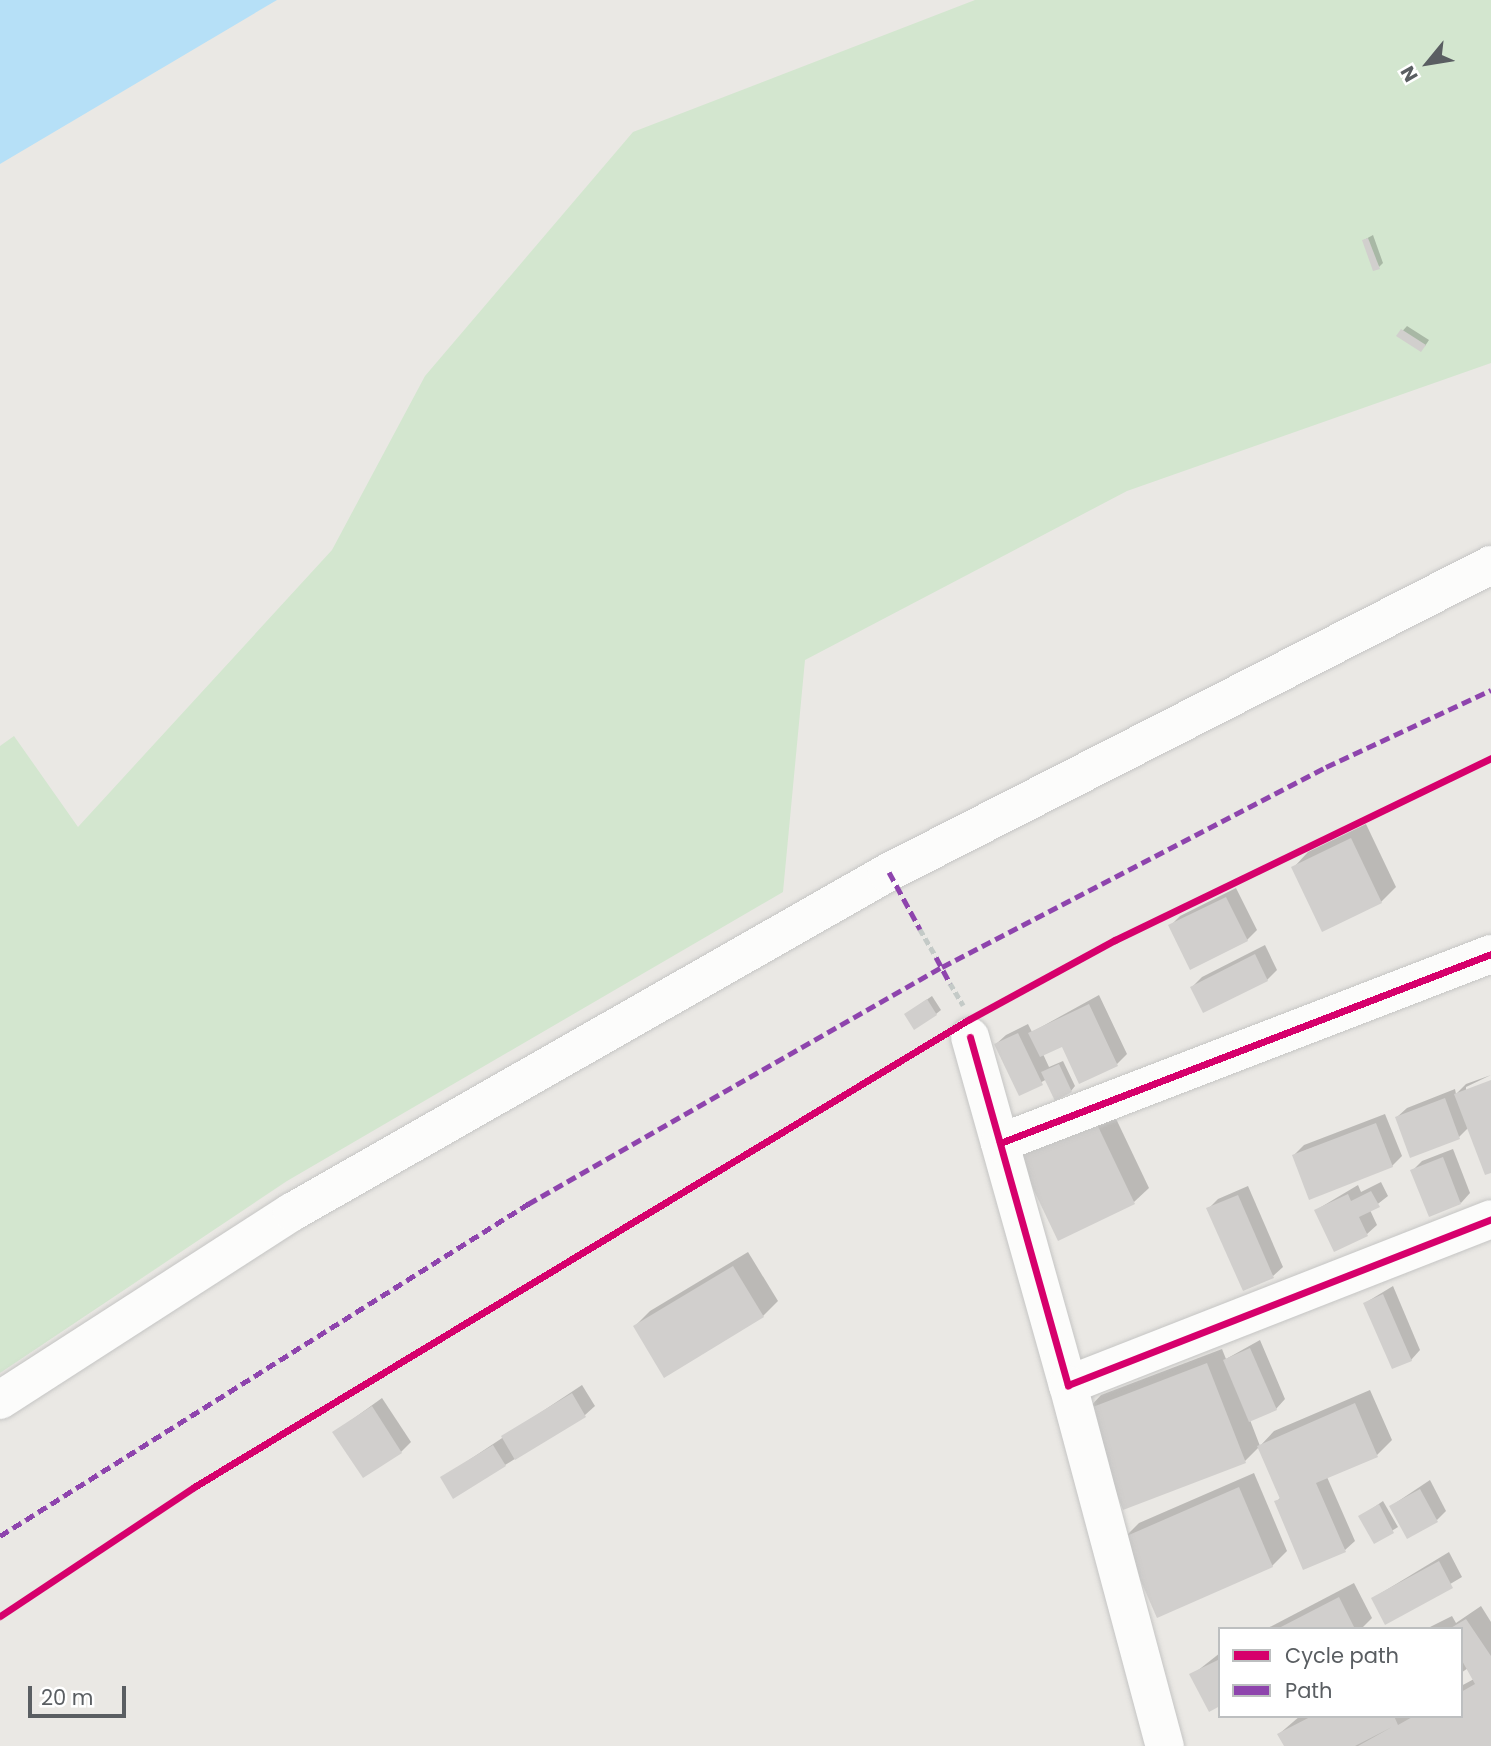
<!DOCTYPE html>
<style>
body{margin:0}
#map{position:relative;width:1491px;height:1746px;overflow:hidden;background:#eae8e4;font-family:Poppins,sans-serif}
div>[style]{position:absolute}
[style*='--x']{left:calc(var(--x)*1px);top:calc(var(--y)*1px);width:calc(var(--w)*1px);rotate:calc(var(--a)*1deg)}
.green>*{inset:0;background:#d3e6cf}
.water>*{inset:0;background:#b6e0f7}
.shadow>*{inset:0;background:#0003}
.building>*{inset:0;background:#d1cfcd}
.path>*{height:4.5px;margin-top:-2.25px;transform-origin:0;background:repeating-linear-gradient(90deg,#c4cac7 0 7px,transparent 0 10.5px)}
.roads{filter:drop-shadow(0 0 2px #c5c5c4) drop-shadow(0 0 2px #c5c5c4)}
.minor>*{height:38px;margin:-19px;padding:0 19px;transform-origin:19px;border-radius:19px;background:#fcfcfb}
.quiet>*{height:5px;margin-top:-2.5px;transform-origin:0;background:repeating-linear-gradient(90deg,#8e44ad 0 10px,transparent 0 15px)}
.cycleway>*{height:7px;margin:-3.5px;padding:0 3.5px;transform-origin:3.5px;border-radius:3.5px;background:#d6006c}
span{translate:-50% -50%;white-space:nowrap;text-align:center;line-height:1.15;-webkit-text-stroke:5px #fff;paint-order:stroke}
.legend{position:absolute;left:1218px;top:1627px;width:245px;height:91px;box-sizing:border-box;background:#fff;border:2px solid #bdbfc0;margin:0;padding:9px 12px;list-style:none;font-size:21px;color:#5a5e62}
.legend li{display:flex;align-items:center;gap:14px;height:35px}
.legend b{width:35px;border:2px solid #bdbfc0}
.north{position:absolute;left:1393px;top:28px;width:70px;height:70px;-webkit-text-stroke:5px #fff;paint-order:stroke;rotate:240deg;font-size:19px;font-weight:700;line-height:28px;text-align:center;color:#5a5e62}
.north::after{content:'';display:block;margin:auto;width:24px;height:32px;background:#5a5e62;clip-path:polygon(50% 0,100% 100%,50% 72%,0 100%)}
.scale{position:absolute;left:28px;top:1686px;width:98px;height:32px;box-sizing:border-box;border:4px solid #5a5e62;border-top:0;padding-left:9px;font-size:21px;line-height:24px;white-space:nowrap;color:#5a5e62;-webkit-text-stroke:5px #fff;paint-order:stroke}
</style>
<div id="map">
<div class="green">
<div style="clip-path:polygon(975px 0,1491px 0,1491px 363px,1127px 491px,805px 660px,783px 892px,287px 1181px,0 1373px,0 746px,14px 736px,78px 827px,332px 550px,425px 376px,633px 132px)"></div>
</div>
<div class="water">
<div style="clip-path:polygon(0 0,277px 0,0 164px)"></div>
</div>
<div class="shadow">
<div style="clip-path:polygon(1373px 235px,1383px 263px,1379px 267px,1364px 240px)"></div>
<div style="clip-path:polygon(1407px 326px,1429px 340px,1425px 346px,1399px 335px)"></div>
<div style="clip-path:polygon(1366px 824px,1396px 887px,1381px 902px,1294px 867px,1308px 852px)"></div>
<div style="clip-path:polygon(1236px 888px,1257px 930px,1247px 940px,1191px 968px,1170px 926px,1180px 916px)"></div>
<div style="clip-path:polygon(1265px 945px,1277px 970px,1267px 980px,1192px 987px,1202px 977px)"></div>
<div style="clip-path:polygon(1099px 995px,1127px 1054px,1117px 1064px,1080px 1082px,1063px 1045px,1043px 1054px,1049px 1067px,1063px 1061px,1075px 1086px,1071px 1091px,1047px 1079px,1020px 1094px,996px 1044px,1006px 1035px,1028px 1024px,1032px 1032px)"></div>
<div style="clip-path:polygon(932px 996px,941px 1010px,936px 1014px,906px 1014px)"></div>
<div style="clip-path:polygon(1491px 1075px,1466px 1087px,1466px 1091px,1491px 1082px,1491px 1171px,1469px 1127px,1459px 1137px,1411px 1156px,1397px 1117px,1407px 1108px,1455px 1089px,1456px 1094px,1466px 1084px)"></div>
<div style="clip-path:polygon(1109px 1104px,1149px 1188px,1134px 1202px,1019px 1155px)"></div>
<div style="clip-path:polygon(1385px 1114px,1402px 1156px,1392px 1166px,1294px 1155px,1304px 1145px)"></div>
<div style="clip-path:polygon(1453px 1149px,1470px 1193px,1461px 1203px,1413px 1170px,1422px 1161px)"></div>
<div style="clip-path:polygon(1381px 1182px,1388px 1196px,1370px 1210px,1377px 1225px,1367px 1234px,1316px 1210px,1358px 1185px,1361px 1192px)"></div>
<div style="clip-path:polygon(1248px 1186px,1283px 1267px,1273px 1276px,1208px 1209px,1218px 1199px)"></div>
<div style="clip-path:polygon(748px 1252px,778px 1301px,763px 1316px,635px 1326px,650px 1311px)"></div>
<div style="clip-path:polygon(1393px 1286px,1420px 1350px,1411px 1360px,1365px 1303px)"></div>
<div style="clip-path:polygon(1260px 1340px,1285px 1399px,1276px 1409px,1250px 1420px,1260px 1446px,1274px 1431px,1370px 1390px,1392px 1440px,1377px 1455px,1327px 1477px,1355px 1541px,1345px 1550px,1276px 1502px,1281px 1497px,1260px 1446px,1245px 1461px,1087px 1410px,1101px 1395px,1222px 1349px,1226px 1359px)"></div>
<div style="clip-path:polygon(582px 1385px,595px 1406px,585px 1415px,505px 1465px,442px 1478px)"></div>
<div style="clip-path:polygon(382px 1398px,411px 1442px,401px 1452px,335px 1432px)"></div>
<div style="clip-path:polygon(1254px 1473px,1287px 1551px,1272px 1566px,1124px 1538px,1139px 1523px)"></div>
<div style="clip-path:polygon(1430px 1480px,1446px 1511px,1437px 1520px,1391px 1506px)"></div>
<div style="clip-path:polygon(1383px 1501px,1398px 1527px,1374px 1542px,1360px 1517px)"></div>
<div style="clip-path:polygon(1449px 1552px,1462px 1577px,1386px 1622px,1373px 1598px)"></div>
<div style="clip-path:polygon(1354px 1583px,1372px 1618px,1361px 1629px,1266px 1629px)"></div>
<div style="clip-path:polygon(1481px 1606px,1491px 1622px,1491px 1746px,1286px 1746px,1279px 1734px,1300px 1716px,1461px 1716px,1461px 1686px,1474px 1679px,1468px 1668px,1461px 1673px,1461px 1629px,1426px 1629px,1452px 1616px,1456px 1623px)"></div>
<div style="clip-path:polygon(1220px 1653px,1220px 1704px,1192px 1675px)"></div>
</div>
<div class="building">
<div style="clip-path:polygon(1368px 238px,1380px 269px,1373px 271px,1362px 240px)"></div>
<div style="clip-path:polygon(1401px 329px,1426px 345px,1421px 352px,1396px 336px)"></div>
<div style="clip-path:polygon(1351px 838px,1382px 903px,1322px 932px,1291px 867px)"></div>
<div style="clip-path:polygon(1226px 897px,1248px 941px,1190px 970px,1168px 925px)"></div>
<div style="clip-path:polygon(1255px 954px,1268px 981px,1203px 1013px,1190px 987px)"></div>
<div style="clip-path:polygon(927px 999px,937px 1015px,914px 1030px,904px 1014px)"></div>
<div style="clip-path:polygon(1089px 1004px,1118px 1066px,1079px 1084px,1062px 1047px,1040px 1057px,1028px 1033px)"></div>
<div style="clip-path:polygon(1018px 1033px,1043px 1085px,1019px 1096px,994px 1044px)"></div>
<div style="clip-path:polygon(1059px 1064px,1072px 1092px,1055px 1101px,1041px 1072px)"></div>
<div style="clip-path:polygon(1491px 1080px,1491px 1173px,1485px 1175px,1454px 1094px)"></div>
<div style="clip-path:polygon(1445px 1098px,1460px 1139px,1410px 1158px,1395px 1117px)"></div>
<div style="clip-path:polygon(1094px 1118px,1135px 1204px,1058px 1241px,1017px 1155px)"></div>
<div style="clip-path:polygon(1376px 1123px,1393px 1167px,1309px 1200px,1292px 1155px)"></div>
<div style="clip-path:polygon(1443px 1157px,1461px 1204px,1429px 1217px,1410px 1170px)"></div>
<div style="clip-path:polygon(1371px 1191px,1380px 1207px,1359px 1217px,1368px 1236px,1334px 1252px,1314px 1210px,1348px 1194px,1351px 1201px)"></div>
<div style="clip-path:polygon(1238px 1195px,1274px 1278px,1243px 1291px,1206px 1208px)"></div>
<div style="clip-path:polygon(733px 1266px,764px 1317px,664px 1378px,633px 1326px)"></div>
<div style="clip-path:polygon(1383px 1294px,1412px 1361px,1392px 1369px,1363px 1303px)"></div>
<div style="clip-path:polygon(1250px 1348px,1277px 1410px,1249px 1422px,1223px 1360px)"></div>
<div style="clip-path:polygon(1207px 1363px,1246px 1463px,1123px 1510px,1085px 1410px)"></div>
<div style="clip-path:polygon(572px 1393px,586px 1417px,515px 1460px,501px 1436px)"></div>
<div style="clip-path:polygon(1355px 1403px,1378px 1457px,1316px 1483px,1346px 1552px,1303px 1570px,1274px 1501px,1280px 1499px,1257px 1446px)"></div>
<div style="clip-path:polygon(372px 1406px,402px 1453px,363px 1478px,332px 1432px)"></div>
<div style="clip-path:polygon(493px 1445px,506px 1466px,453px 1499px,440px 1477px)"></div>
<div style="clip-path:polygon(1239px 1487px,1273px 1567px,1157px 1618px,1122px 1538px)"></div>
<div style="clip-path:polygon(1420px 1489px,1438px 1522px,1407px 1539px,1389px 1506px)"></div>
<div style="clip-path:polygon(1379px 1504px,1394px 1533px,1374px 1544px,1358px 1516px)"></div>
<div style="clip-path:polygon(1439px 1561px,1453px 1588px,1385px 1625px,1371px 1598px)"></div>
<div style="clip-path:polygon(1339px 1597px,1355px 1629px,1277px 1629px)"></div>
<div style="clip-path:polygon(1466px 1619px,1491px 1656px,1491px 1746px,1358px 1746px,1392px 1727px,1355px 1746px,1284px 1746px,1277px 1734px,1312px 1716px,1394px 1716px,1398px 1725px,1414px 1716px,1461px 1716px,1461px 1692px,1475px 1684px,1461px 1659px,1461px 1629px,1449px 1629px)"></div>
<div style="clip-path:polygon(1220px 1659px,1220px 1706px,1209px 1712px,1189px 1674px)"></div>
</div>
<div class="path">
<div style="--x:920;--y:929;--w:32;--a:60"></div>
<div style="--x:950;--y:983;--w:26;--a:59"></div>
</div>
<div class="roads">
<div class="minor">
<div style="--x:970;--y:1037;--w:362;--a:74.3"></div>
<div style="--x:1068;--y:1385;--w:454;--a:-21.4"></div>
<div style="--x:1000;--y:1143;--w:526;--a:-21.05"></div>
<div style="--x:1068;--y:1385;--w:374;--a:75"></div>
<div style="--x:0;--y:1400;--w:347;--a:-32.8"></div>
<div style="--x:292;--y:1212;--w:685;--a:-29.67"></div>
<div style="--x:887;--y:873;--w:678;--a:-27.02"></div>
</div>
</div>
<div class="quiet">
<div style="--x:889;--y:872;--w:65;--a:61.5"></div>
<div style="--x:936;--y:957;--w:30;--a:62"></div>
<div style="--x:0;--y:1536;--w:624;--a:-32.16"></div>
<div style="--x:528;--y:1204;--w:477;--a:-29.8"></div>
<div style="--x:942;--y:967;--w:433;--a:-27.5"></div>
<div style="--x:1326;--y:767;--w:182;--a:-25"></div>
</div>
<div class="cycleway">
<div style="--x:970;--y:1037;--w:362;--a:74.3"></div>
<div style="--x:1068;--y:1385;--w:454;--a:-21.4"></div>
<div style="--x:1000;--y:1143;--w:526;--a:-21.05"></div>
<div style="--x:0;--y:1616;--w:233;--a:-33.6"></div>
<div style="--x:194;--y:1487;--w:904;--a:-31.11"></div>
<div style="--x:968;--y:1020;--w:167;--a:-28.6"></div>
<div style="--x:1115;--y:940;--w:418;--a:-25.8"></div>
</div>
<ul class="legend">
<li><b style="height:9px;background:#d6006c"></b>Cycle path</li>
<li><b style="height:9px;background:#8e44ad"></b>Path</li>
</ul>
<div class="north">N</div>
<div class="scale">20 m</div>
</div>
